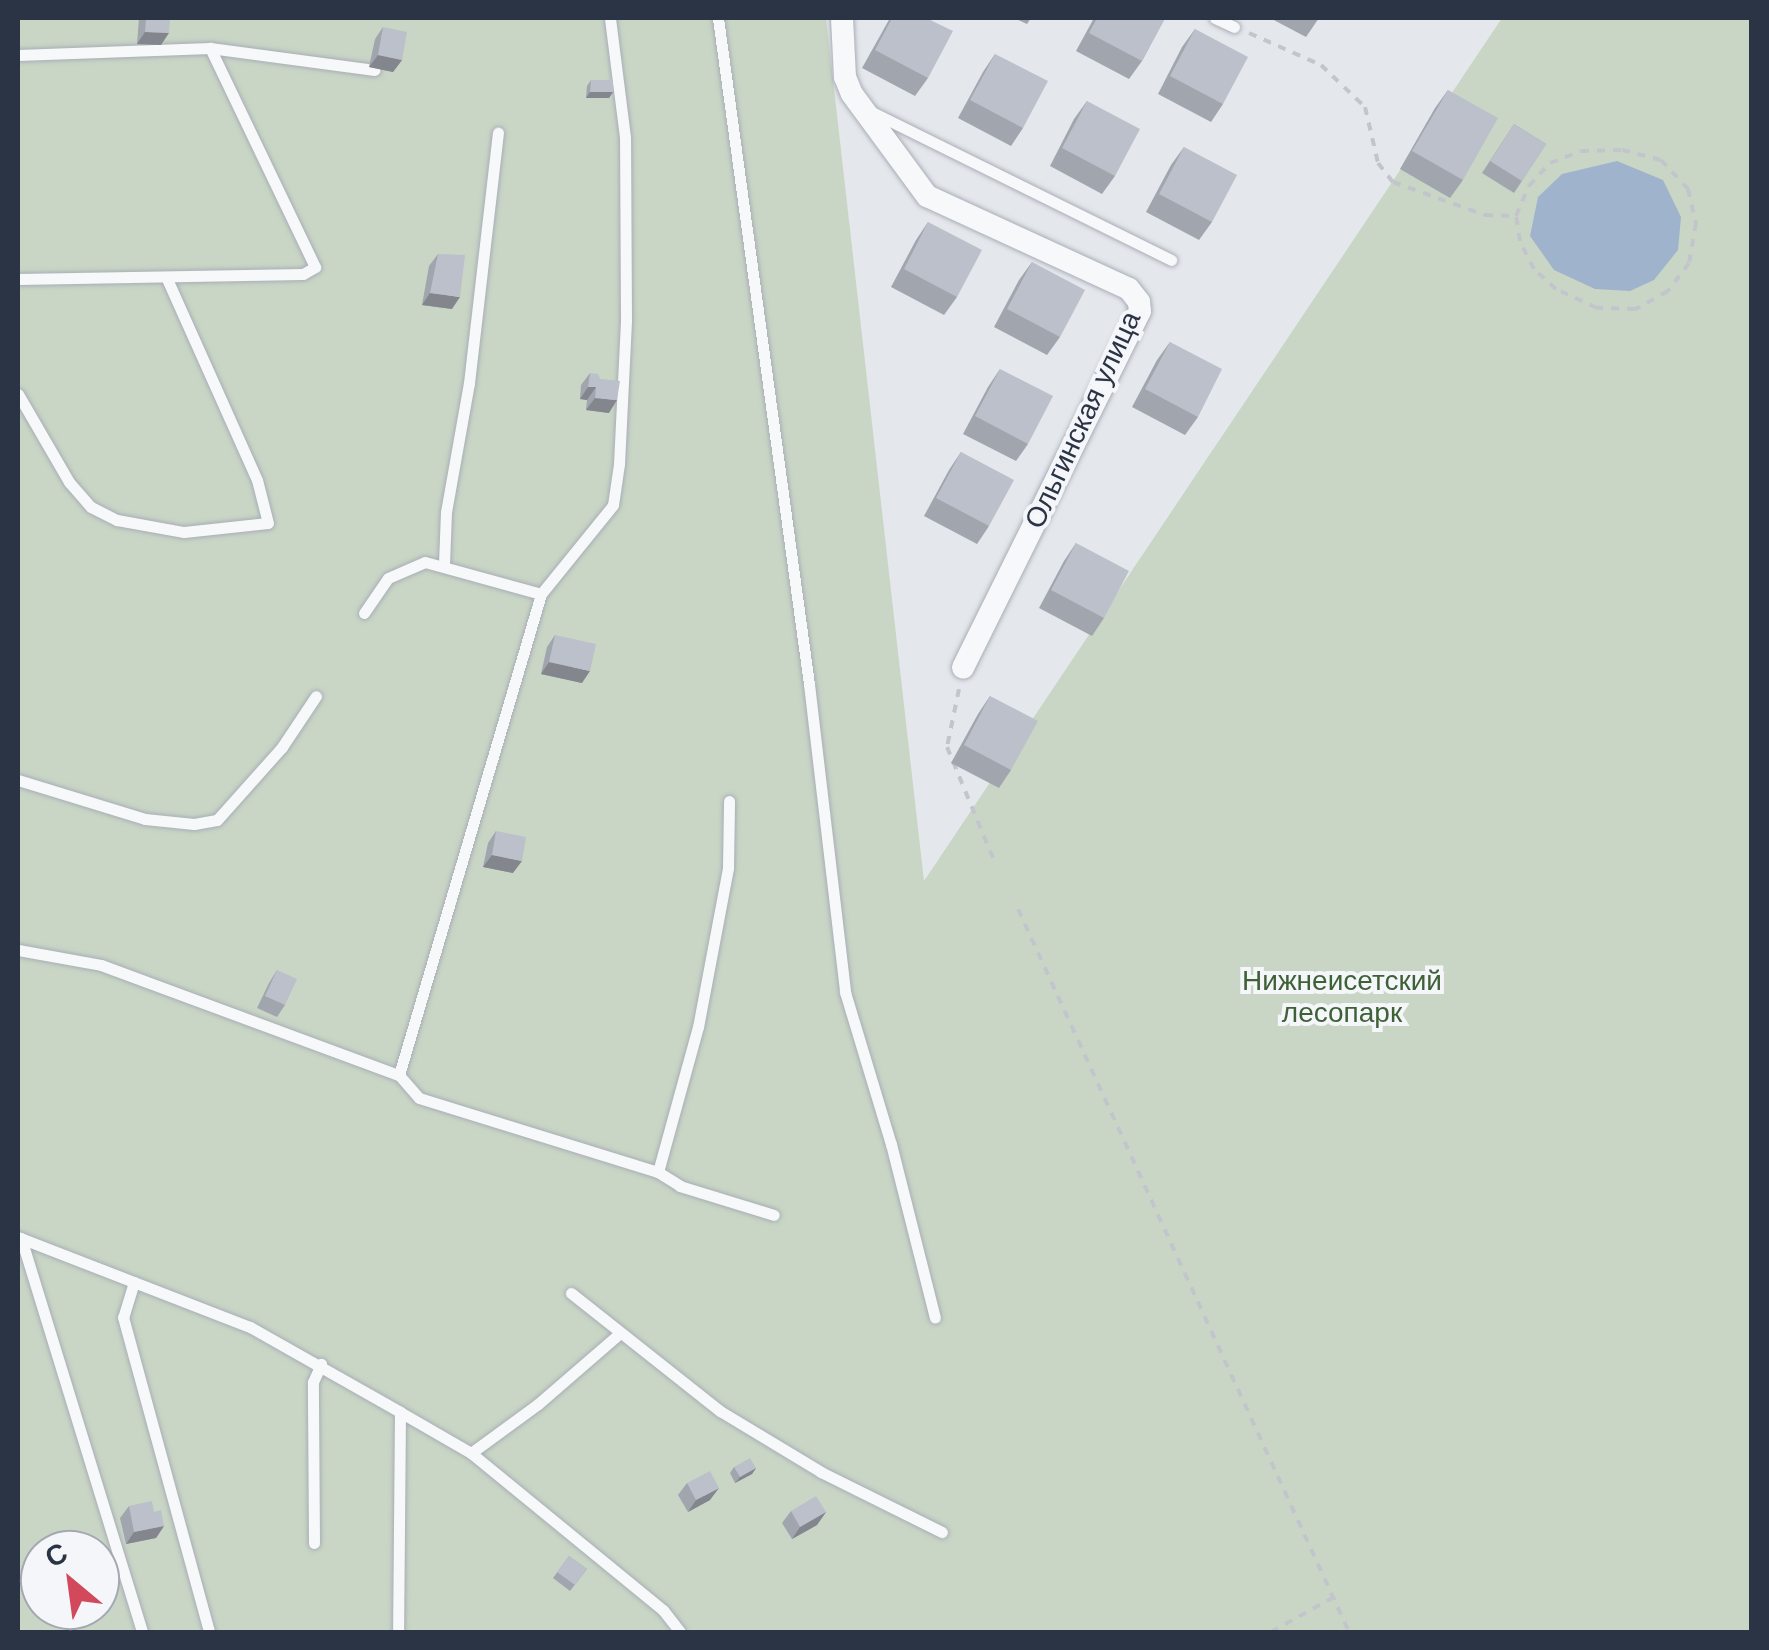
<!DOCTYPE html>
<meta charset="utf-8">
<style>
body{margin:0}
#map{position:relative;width:1769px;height:1650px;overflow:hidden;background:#e4e7ec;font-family:"DM Sans",sans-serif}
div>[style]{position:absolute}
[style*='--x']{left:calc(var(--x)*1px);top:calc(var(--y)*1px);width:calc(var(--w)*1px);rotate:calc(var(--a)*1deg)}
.green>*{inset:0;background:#c9d6c5}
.water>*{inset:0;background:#9fb4cc}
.path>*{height:4px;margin-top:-2px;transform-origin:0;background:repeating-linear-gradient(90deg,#c2c5cb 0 8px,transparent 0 16px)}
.roads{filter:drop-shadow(0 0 2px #a9aeb7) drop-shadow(0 0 2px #a9aeb7)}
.service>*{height:11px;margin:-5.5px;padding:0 5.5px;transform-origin:5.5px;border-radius:5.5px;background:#f7f8fa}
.minor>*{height:22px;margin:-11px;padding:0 11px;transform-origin:11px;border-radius:11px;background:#f7f8fa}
.wall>*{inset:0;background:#a1a5ae}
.shaded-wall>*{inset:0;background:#83868d}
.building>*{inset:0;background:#bbc0ca}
span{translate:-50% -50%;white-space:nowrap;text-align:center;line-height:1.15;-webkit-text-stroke:8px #f4f6f9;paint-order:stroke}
.street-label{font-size:28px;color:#2b3445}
.park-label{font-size:28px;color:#3f6138}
.frame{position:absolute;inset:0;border:20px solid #2b3445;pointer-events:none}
.north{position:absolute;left:20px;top:1530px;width:100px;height:100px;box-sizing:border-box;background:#f4f6f9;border:2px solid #a4a8b1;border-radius:50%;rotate:331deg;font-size:28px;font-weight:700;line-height:40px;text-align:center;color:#2b3445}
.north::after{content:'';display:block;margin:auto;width:35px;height:45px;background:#d1495b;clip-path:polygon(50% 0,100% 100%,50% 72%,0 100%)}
</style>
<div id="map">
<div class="green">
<div style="clip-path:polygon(evenodd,18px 18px,826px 18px,924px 881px,1502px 18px,1751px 18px,1751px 1632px,18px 1632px,18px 18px,40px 1550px,100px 1550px,100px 1610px,40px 1610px,40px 1550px)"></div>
</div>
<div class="water">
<div style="clip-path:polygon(1617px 161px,1663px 180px,1681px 217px,1678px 250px,1654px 280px,1630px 291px,1595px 289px,1554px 270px,1530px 236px,1538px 197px,1562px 174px)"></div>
</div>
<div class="path">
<div style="--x:1249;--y:33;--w:79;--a:24"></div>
<div style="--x:1321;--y:65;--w:61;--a:43.7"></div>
<div style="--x:1365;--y:107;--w:57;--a:76.9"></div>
<div style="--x:1378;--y:163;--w:24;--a:52"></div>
<div style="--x:1393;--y:182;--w:98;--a:19.7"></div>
<div style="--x:1485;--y:215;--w:31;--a:2"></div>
<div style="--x:1622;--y:150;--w:40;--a:14.4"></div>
<div style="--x:1661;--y:160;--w:40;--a:47"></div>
<div style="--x:1688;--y:189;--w:35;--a:77"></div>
<div style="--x:1696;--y:223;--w:41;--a:99.9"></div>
<div style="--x:1689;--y:263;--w:35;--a:127"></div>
<div style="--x:1668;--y:291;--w:38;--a:151"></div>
<div style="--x:1635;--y:309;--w:38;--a:-178"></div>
<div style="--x:1597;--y:308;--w:45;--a:-155.1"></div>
<div style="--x:1556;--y:289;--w:30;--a:-138"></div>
<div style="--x:1534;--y:269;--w:31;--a:-117"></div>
<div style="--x:1520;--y:241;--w:25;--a:-99"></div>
<div style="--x:1516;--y:216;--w:33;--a:-67"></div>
<div style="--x:1529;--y:186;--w:31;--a:-48"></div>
<div style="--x:1550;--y:163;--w:33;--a:-21"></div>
<div style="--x:1581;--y:151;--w:41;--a:-1.4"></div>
<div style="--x:959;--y:689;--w:59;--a:101.7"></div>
<div style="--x:947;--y:747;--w:126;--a:67.5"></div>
<div style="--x:1018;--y:909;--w:795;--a:65.4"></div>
<div style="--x:1271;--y:1632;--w:70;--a:-29.1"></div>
</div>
<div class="roads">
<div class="service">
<div style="--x:718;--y:18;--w:672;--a:82.22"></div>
<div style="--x:809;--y:684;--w:310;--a:83.3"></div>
<div style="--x:845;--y:992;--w:159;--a:73.2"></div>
<div style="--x:891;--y:1144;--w:179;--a:75.8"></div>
<div style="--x:1215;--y:18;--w:21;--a:25"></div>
<div style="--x:18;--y:55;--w:192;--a:-2.1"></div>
<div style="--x:210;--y:48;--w:166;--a:7.6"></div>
<div style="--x:870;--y:111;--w:336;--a:26.3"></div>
<div style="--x:18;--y:279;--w:285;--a:-1"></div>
<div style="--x:303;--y:274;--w:14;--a:-30"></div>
<div style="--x:315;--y:267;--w:243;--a:-115.6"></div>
<div style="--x:18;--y:394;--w:102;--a:59.9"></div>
<div style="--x:69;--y:482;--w:33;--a:49"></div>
<div style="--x:91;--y:507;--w:29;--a:27"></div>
<div style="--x:117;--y:520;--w:68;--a:10.2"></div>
<div style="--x:184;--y:532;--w:84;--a:-6.1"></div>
<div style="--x:268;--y:523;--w:44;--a:-104.3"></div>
<div style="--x:257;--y:480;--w:220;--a:-114.1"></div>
<div style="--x:444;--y:564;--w:52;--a:-87.8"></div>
<div style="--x:446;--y:512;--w:131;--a:-79.9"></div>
<div style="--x:469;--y:383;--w:252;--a:-83.4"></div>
<div style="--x:364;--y:613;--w:42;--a:-55.6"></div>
<div style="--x:388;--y:578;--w:40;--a:-23.4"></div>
<div style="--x:425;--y:562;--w:120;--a:15.4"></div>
<div style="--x:18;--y:780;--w:133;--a:17.1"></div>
<div style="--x:145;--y:819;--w:49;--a:5.8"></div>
<div style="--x:194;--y:824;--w:23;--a:-10"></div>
<div style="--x:217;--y:820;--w:98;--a:-48.3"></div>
<div style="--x:282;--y:747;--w:61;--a:-56.3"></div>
<div style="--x:18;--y:950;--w:84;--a:10.2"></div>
<div style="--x:101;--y:965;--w:318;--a:20.3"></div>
<div style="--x:399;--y:1075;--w:30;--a:49"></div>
<div style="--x:419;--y:1098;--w:250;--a:17.2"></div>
<div style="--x:658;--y:1172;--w:26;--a:32"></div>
<div style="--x:680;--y:1186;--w:98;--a:17.1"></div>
<div style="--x:399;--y:1075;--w:502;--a:-73.55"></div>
<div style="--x:541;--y:594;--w:114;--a:-51"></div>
<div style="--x:613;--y:505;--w:41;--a:-81.7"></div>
<div style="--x:619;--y:464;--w:144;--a:-87.2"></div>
<div style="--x:626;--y:320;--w:183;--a:-90.3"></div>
<div style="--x:625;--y:137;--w:120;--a:-97.2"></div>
<div style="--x:658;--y:1172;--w:150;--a:-74.6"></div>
<div style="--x:698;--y:1027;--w:162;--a:-79.3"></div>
<div style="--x:728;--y:868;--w:67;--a:-89.1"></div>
<div style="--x:18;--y:1237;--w:249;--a:21.2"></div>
<div style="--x:250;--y:1327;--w:172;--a:29.5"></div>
<div style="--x:400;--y:1412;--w:220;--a:90.5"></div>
<div style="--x:21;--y:1238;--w:412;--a:72.9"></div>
<div style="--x:134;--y:1282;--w:37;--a:107"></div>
<div style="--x:123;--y:1317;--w:327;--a:74.7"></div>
<div style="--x:571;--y:1293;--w:190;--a:38.4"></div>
<div style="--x:720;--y:1411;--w:118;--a:31.1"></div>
<div style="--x:821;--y:1472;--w:135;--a:26.4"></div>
<div style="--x:400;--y:1412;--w:82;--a:30"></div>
<div style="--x:471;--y:1453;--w:248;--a:39.3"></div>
<div style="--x:663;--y:1610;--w:28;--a:52"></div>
<div style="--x:471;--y:1453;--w:83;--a:-36.2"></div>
<div style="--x:538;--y:1404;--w:108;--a:-40.9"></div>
<div style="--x:314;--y:1543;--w:161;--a:-90.4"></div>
<div style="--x:313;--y:1382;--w:20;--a:-66"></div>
</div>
<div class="minor">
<div style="--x:842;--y:18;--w:59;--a:87.1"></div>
<div style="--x:845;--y:77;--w:18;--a:68"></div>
<div style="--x:852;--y:94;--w:127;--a:53.7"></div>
<div style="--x:927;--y:196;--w:222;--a:24.7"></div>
<div style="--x:1129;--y:289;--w:16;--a:52"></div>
<div style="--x:1139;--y:302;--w:9;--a:84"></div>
<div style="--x:1140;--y:311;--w:398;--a:116.4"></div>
</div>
</div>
<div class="wall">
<div style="clip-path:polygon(139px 18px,170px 18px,161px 45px,137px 44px)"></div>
<div style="clip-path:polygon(890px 18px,926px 18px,928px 78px,915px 96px,862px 68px)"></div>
<div style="clip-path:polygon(1014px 18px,1031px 18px,1027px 24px)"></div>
<div style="clip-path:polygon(1094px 18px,1165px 18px,1142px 61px,1129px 79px,1076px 51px)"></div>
<div style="clip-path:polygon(1270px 18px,1319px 18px,1306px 37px)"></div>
<div style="clip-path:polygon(383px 27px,402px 60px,393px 72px,369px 67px,375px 39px)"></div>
<div style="clip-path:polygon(1195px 29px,1223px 104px,1211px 122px,1158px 94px,1182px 47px)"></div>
<div style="clip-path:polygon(995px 54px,1023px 128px,1011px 146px,958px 118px,983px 72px)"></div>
<div style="clip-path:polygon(591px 80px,613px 92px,609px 98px,586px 98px,587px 86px)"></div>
<div style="clip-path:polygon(1448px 90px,1463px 180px,1450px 198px,1400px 169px,1435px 108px)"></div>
<div style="clip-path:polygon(1087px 101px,1115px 176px,1102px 194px,1050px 166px,1074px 119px)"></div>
<div style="clip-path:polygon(1514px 124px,1546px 144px,1514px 193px,1482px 173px)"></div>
<div style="clip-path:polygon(1184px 147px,1212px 222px,1199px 240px,1146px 212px,1171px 165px)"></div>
<div style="clip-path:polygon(928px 222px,957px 297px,944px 315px,891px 287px,916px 240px)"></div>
<div style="clip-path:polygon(438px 254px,452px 309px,422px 305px,429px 266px)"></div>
<div style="clip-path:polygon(1032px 262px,1060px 337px,1047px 355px,994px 327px,1019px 280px)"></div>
<div style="clip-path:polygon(1170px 342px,1198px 417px,1185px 435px,1132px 407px,1157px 360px)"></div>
<div style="clip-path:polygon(1000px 369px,1028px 444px,1016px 461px,963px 434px,988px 387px)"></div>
<div style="clip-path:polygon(590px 373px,609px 413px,586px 410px,587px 400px,580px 399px,581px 385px)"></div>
<div style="clip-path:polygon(961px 452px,989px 526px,977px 544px,924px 516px,949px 470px)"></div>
<div style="clip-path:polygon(1076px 543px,1104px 618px,1092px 636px,1039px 608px,1064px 561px)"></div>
<div style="clip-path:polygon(555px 635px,582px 683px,541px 674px,547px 647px)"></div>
<div style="clip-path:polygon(990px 696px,1011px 770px,999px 788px,951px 763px,978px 714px)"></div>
<div style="clip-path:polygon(496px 831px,513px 873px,483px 867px,488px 843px)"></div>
<div style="clip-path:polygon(277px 970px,285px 1005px,277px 1017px,257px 1008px,269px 983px)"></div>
<div style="clip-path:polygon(734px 1467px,756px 1468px,752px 1474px,735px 1483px,730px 1473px)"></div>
<div style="clip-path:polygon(687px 1483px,710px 1500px,688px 1512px,678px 1495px)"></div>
<div style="clip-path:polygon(129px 1506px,154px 1512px,164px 1526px,156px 1538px,126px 1544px,120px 1518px)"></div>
<div style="clip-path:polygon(791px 1511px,826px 1512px,817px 1525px,792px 1539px,782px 1523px)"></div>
<div style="clip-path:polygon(569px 1556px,587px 1569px,570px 1591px,553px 1578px)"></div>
</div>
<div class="shaded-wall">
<div style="clip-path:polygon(145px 32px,169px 33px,161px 45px,137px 44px)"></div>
<div style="clip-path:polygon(378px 55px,402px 60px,393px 72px,369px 67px)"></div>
<div style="clip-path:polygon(590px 92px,613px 92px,609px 98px,586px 98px)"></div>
<div style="clip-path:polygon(430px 293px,460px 297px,452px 309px,422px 305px)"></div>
<div style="clip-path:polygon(588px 387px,596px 387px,587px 400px,580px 399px)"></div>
<div style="clip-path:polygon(595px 398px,617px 400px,609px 413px,586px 410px)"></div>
<div style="clip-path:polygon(549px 662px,590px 671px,582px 683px,541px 674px)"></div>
<div style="clip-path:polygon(492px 855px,522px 861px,513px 873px,483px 867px)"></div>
<div style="clip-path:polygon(756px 1468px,752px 1474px,735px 1483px,740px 1477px)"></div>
<div style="clip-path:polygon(719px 1488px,710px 1500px,688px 1512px,696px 1500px)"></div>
<div style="clip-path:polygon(826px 1512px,817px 1525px,792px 1539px,800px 1527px)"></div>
<div style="clip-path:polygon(164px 1526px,156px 1538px,126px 1544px,134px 1532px)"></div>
</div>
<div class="building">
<div style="clip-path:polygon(146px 18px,170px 18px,169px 33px,145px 32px)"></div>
<div style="clip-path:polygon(892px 18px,926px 18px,953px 31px,928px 78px,875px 50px)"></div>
<div style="clip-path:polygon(1097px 18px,1165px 18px,1142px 61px,1089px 33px)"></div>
<div style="clip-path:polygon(383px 27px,407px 32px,402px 60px,378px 55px)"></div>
<div style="clip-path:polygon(1195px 29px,1248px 57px,1223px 104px,1170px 76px)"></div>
<div style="clip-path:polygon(995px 54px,1048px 81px,1023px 128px,970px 100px)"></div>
<div style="clip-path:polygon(591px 80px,613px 80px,613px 92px,590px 92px)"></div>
<div style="clip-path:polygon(1448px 90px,1498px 118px,1463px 180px,1412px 151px)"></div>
<div style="clip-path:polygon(1087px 101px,1140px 129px,1115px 176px,1062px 148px)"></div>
<div style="clip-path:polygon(1514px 124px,1546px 144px,1522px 181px,1490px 161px)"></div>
<div style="clip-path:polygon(1184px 147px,1237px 175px,1212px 222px,1159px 194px)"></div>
<div style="clip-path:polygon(928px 222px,982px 250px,957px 297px,904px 269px)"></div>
<div style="clip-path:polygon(438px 254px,465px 255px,460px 297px,430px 293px)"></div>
<div style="clip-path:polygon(1032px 262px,1085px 290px,1060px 337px,1007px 309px)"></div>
<div style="clip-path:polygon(1170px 342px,1222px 369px,1198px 417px,1145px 389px)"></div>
<div style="clip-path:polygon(1000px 369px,1053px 396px,1028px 444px,975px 416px)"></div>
<div style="clip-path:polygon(590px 373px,598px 374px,600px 379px,620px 381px,617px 400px,595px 398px,596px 387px,588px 387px)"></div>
<div style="clip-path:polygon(961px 452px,1014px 480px,989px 526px,936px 498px)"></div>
<div style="clip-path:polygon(1076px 543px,1129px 571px,1104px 618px,1051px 590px)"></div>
<div style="clip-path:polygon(555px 635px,596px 644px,590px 671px,549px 662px)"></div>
<div style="clip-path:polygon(990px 696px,1038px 721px,1011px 770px,964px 745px)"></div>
<div style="clip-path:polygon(496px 831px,526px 837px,522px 861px,492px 855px)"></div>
<div style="clip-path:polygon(277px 970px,297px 979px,285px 1005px,265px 996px)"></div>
<div style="clip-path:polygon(750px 1458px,756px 1468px,740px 1477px,734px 1467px)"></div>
<div style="clip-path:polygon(710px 1471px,719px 1488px,696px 1500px,687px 1483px)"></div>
<div style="clip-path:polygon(816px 1496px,826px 1512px,800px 1527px,791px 1511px)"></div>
<div style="clip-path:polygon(152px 1501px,154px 1512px,161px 1510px,164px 1526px,134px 1532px,129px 1506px)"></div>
<div style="clip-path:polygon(569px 1556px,587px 1569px,575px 1585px,557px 1572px)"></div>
</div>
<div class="street-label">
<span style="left:1083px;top:420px;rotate:-65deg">Ольгинская улица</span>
</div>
<div class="park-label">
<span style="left:1342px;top:997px">Нижнеисетский<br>лесопарк</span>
</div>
<div class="frame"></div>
<div class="north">С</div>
</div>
